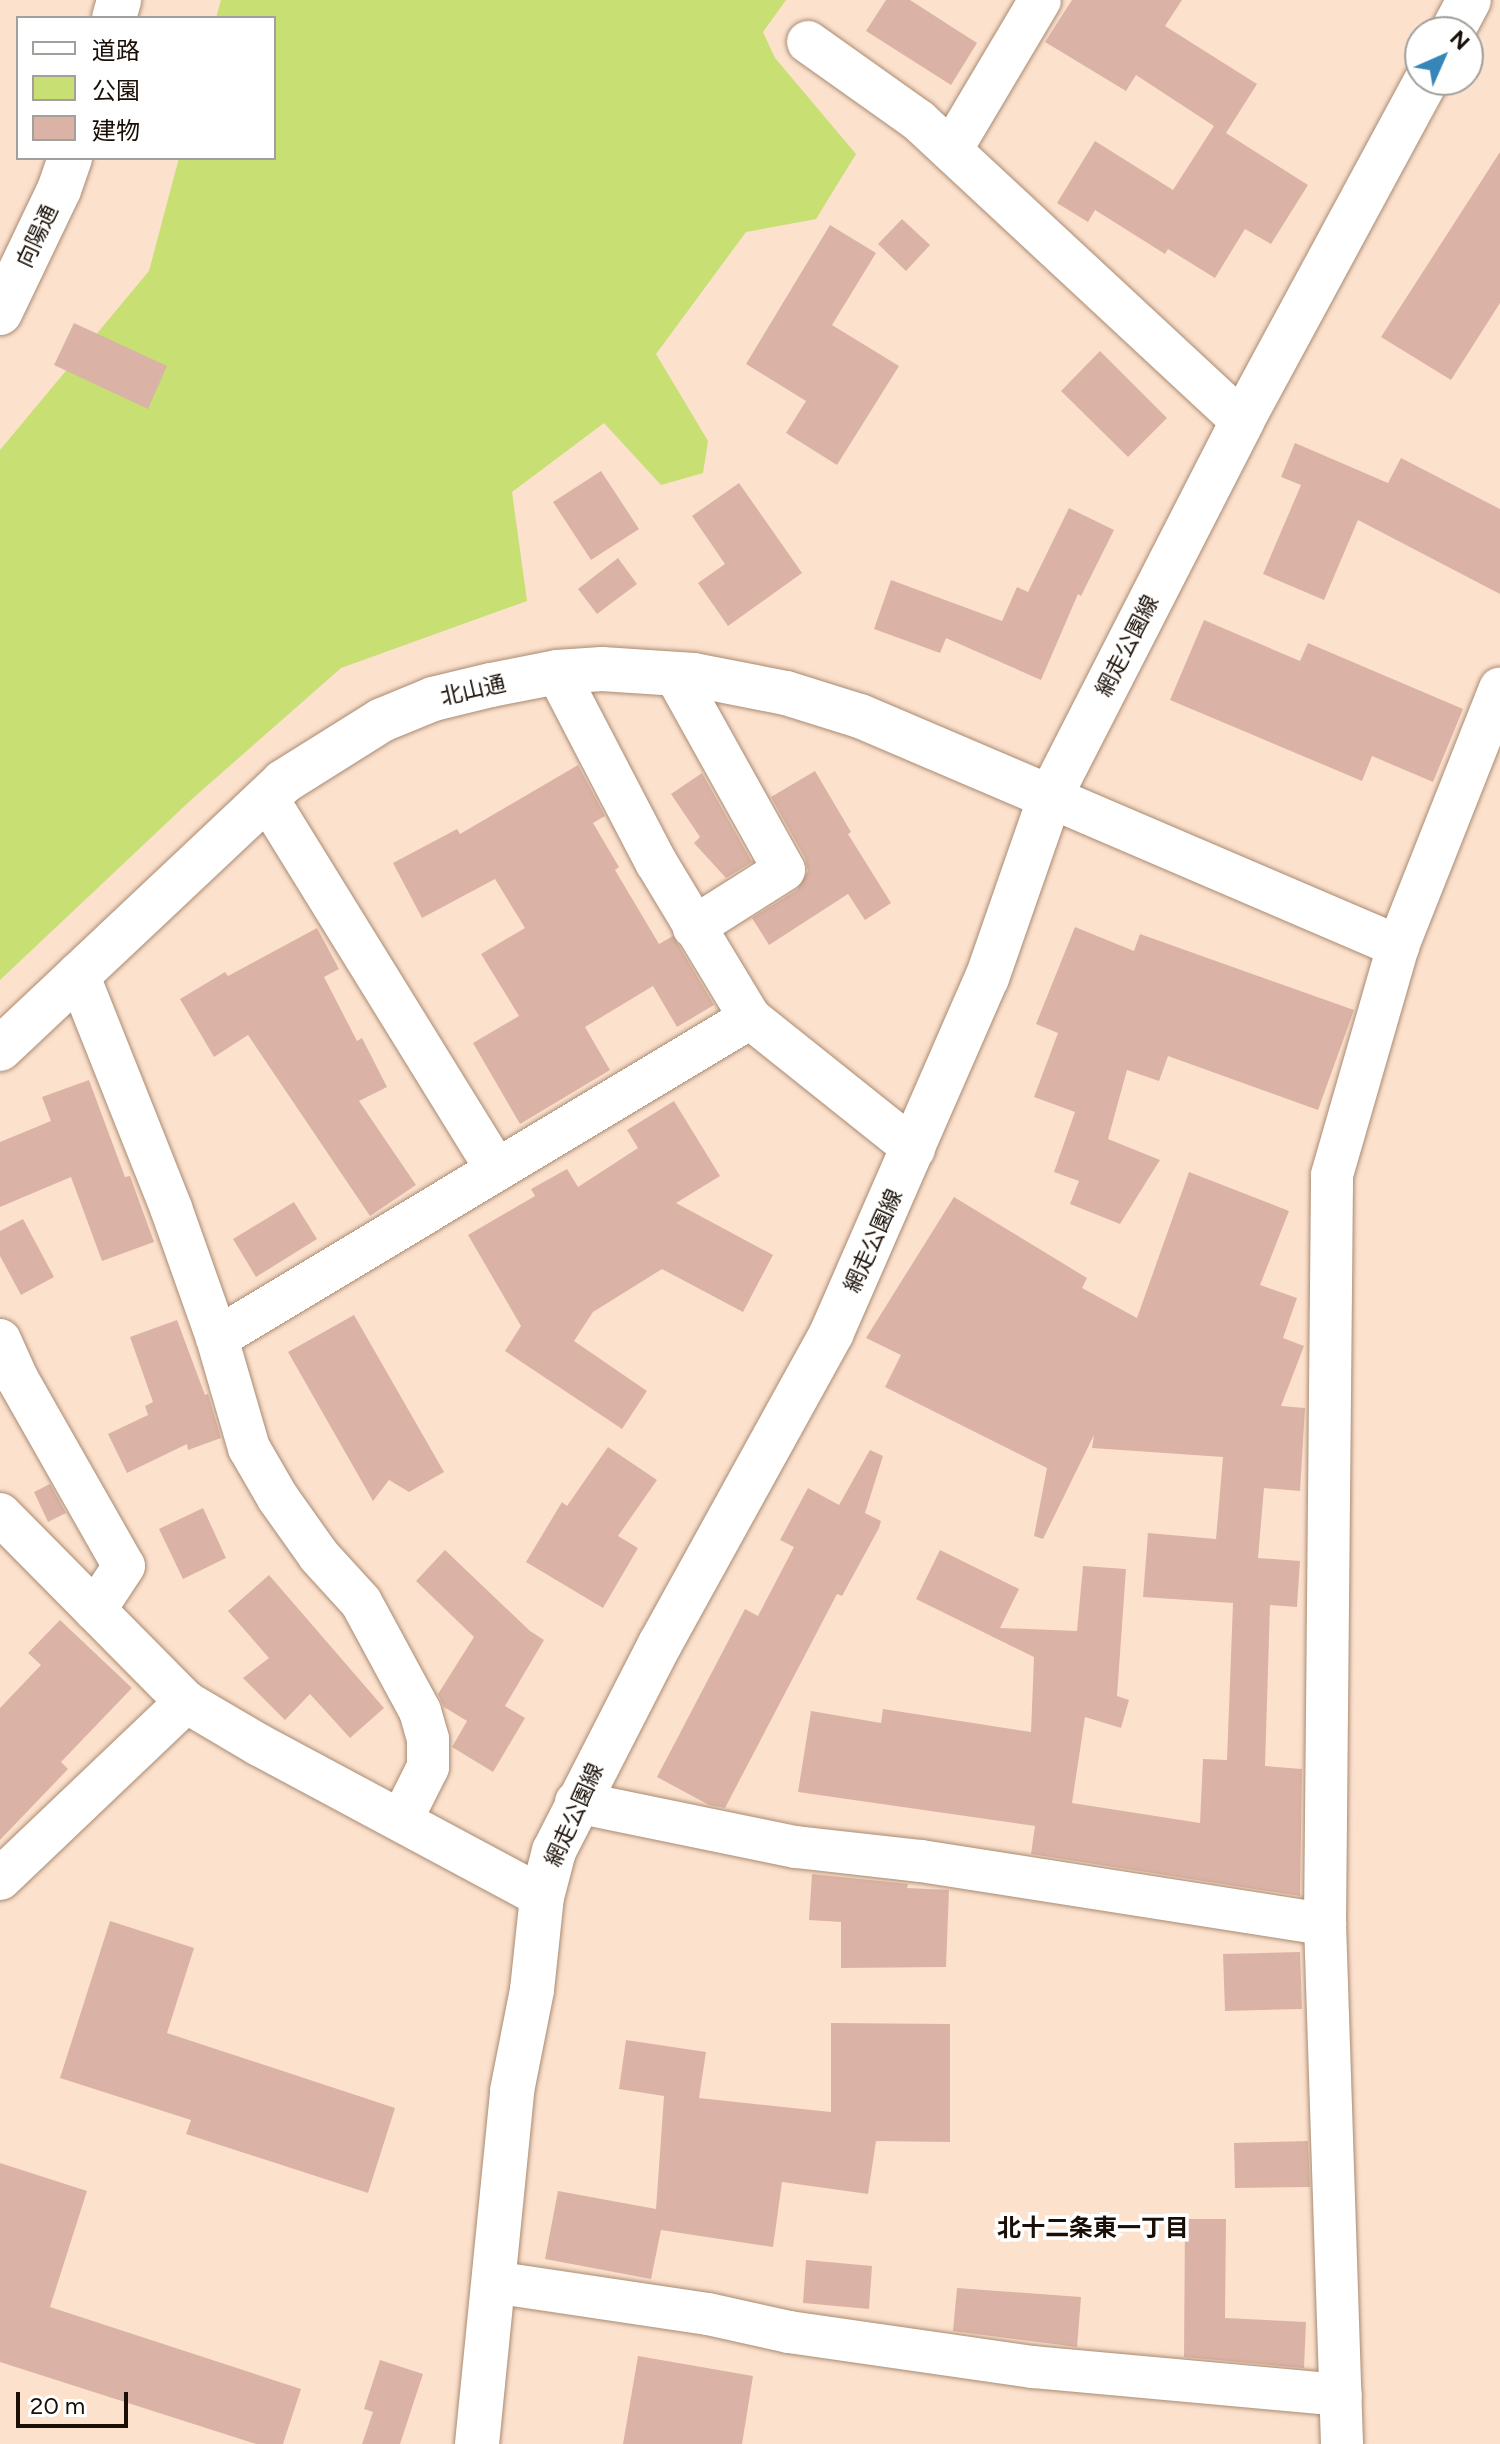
<!DOCTYPE html>
<meta charset="utf-8">
<style>
body{margin:0}
#map{position:relative;width:1500px;height:2444px;overflow:hidden;background:#fce1cd;font-family:Figtree,"Noto Sans JP",sans-serif}
div>[style]{position:absolute}
[style*='--x']{left:calc(var(--x)*1px);top:calc(var(--y)*1px);width:calc(var(--w)*1px);rotate:calc(var(--a)*1deg)}
.green>*{inset:0;background:#c7df73}
.building>*{inset:0;background:#dbb3a6}
.roads{filter:drop-shadow(0 0 2px #a98b73) drop-shadow(0 0 2px #a98b73)}
.street>*{height:42px;margin:-21px;padding:0 21px;transform-origin:21px;border-radius:21px;background:#fff}
.secondary>*{height:44px;margin:-22px;padding:0 22px;transform-origin:22px;border-radius:22px;background:#fff}
.primary>*{height:44px;margin:-22px;padding:0 22px;transform-origin:22px;border-radius:22px;background:#fff}
span{translate:-50% -50%;white-space:nowrap;text-align:center;line-height:1.15;-webkit-text-stroke:7px #fff;paint-order:stroke}
.street-label{font-size:22px;color:#1a0f06}
.neighbourhood-label{font-size:24px;color:#1a0f06;font-weight:700}
.legend{position:absolute;left:16px;top:16px;width:260px;height:144px;box-sizing:border-box;background:#fff;border:2px solid #a39f9b;margin:0;padding:10px 14px;list-style:none;font-size:24px;color:#1a0f06}
.legend li{display:flex;align-items:center;gap:16px;height:40px}
.legend b{width:40px;border:2px solid #a39f9b}
.north{position:absolute;left:1404px;top:16px;width:80px;height:80px;box-sizing:border-box;background:#fff;border:2px solid #a39f9b;border-radius:50%;rotate:45deg;font-size:22px;font-weight:700;line-height:32px;text-align:center;color:#1a0f06}
.north::after{content:'';display:block;margin:auto;width:28px;height:36px;background:#3686b8;clip-path:polygon(50% 0,100% 100%,50% 72%,0 100%)}
.scale{position:absolute;left:16px;top:2392px;width:112px;height:36px;box-sizing:border-box;border:4px solid #1a0f06;border-top:0;padding-left:10px;font-size:24px;line-height:28px;white-space:nowrap;color:#1a0f06;-webkit-text-stroke:6px #fff;paint-order:stroke}
</style>
<div id="map">
<div class="green">
<div style="clip-path:polygon(221px 0,786px 0,763px 32px,775px 58px,856px 154px,816px 219px,746px 232px,656px 354px,708px 441px,703px 473px,661px 485px,604px 423px,512px 492px,527px 601px,341px 668px,192px 799px,0 980px,0 450px,149px 271px,179px 158px,274px 158px,274px 18px,216px 18px)"></div>
</div>
<div class="building">
<div style="clip-path:polygon(886px 0,910px 0,977px 43px,951px 85px,866px 31px)"></div>
<div style="clip-path:polygon(1072px 0,1182px 0,1165px 26px,1257px 84px,1226px 133px,1308px 185px,1271px 244px,1245px 229px,1215px 278px,1168px 249px,1165px 254px,1095px 210px,1088px 222px,1057px 203px,1095px 141px,1173px 190px,1214px 126px,1217px 128px,1136px 75px,1126px 91px,1045px 42px)"></div>
<div style="clip-path:polygon(1500px 152px,1500px 303px,1451px 380px,1381px 337px)"></div>
<div style="clip-path:polygon(902px 219px,930px 245px,906px 271px,878px 244px)"></div>
<div style="clip-path:polygon(830px 225px,876px 253px,832px 325px,899px 366px,837px 465px,786px 433px,806px 401px,746px 364px)"></div>
<div style="clip-path:polygon(74px 323px,167px 366px,148px 409px,54px 365px)"></div>
<div style="clip-path:polygon(1100px 351px,1167px 418px,1128px 457px,1061px 391px)"></div>
<div style="clip-path:polygon(1295px 443px,1388px 483px,1401px 458px,1500px 509px,1500px 594px,1358px 520px,1324px 600px,1263px 574px,1301px 485px,1281px 477px)"></div>
<div style="clip-path:polygon(601px 471px,639px 529px,591px 560px,553px 502px)"></div>
<div style="clip-path:polygon(739px 483px,802px 573px,728px 626px,698px 583px,725px 564px,692px 516px)"></div>
<div style="clip-path:polygon(1069px 508px,1114px 530px,1081px 596px,1078px 594px,1041px 680px,946px 638px,940px 653px,874px 629px,891px 580px,1002px 621px,1017px 587px,1028px 592px)"></div>
<div style="clip-path:polygon(618px 558px,637px 584px,597px 614px,578px 589px)"></div>
<div style="clip-path:polygon(1204px 620px,1300px 661px,1308px 643px,1463px 709px,1433px 782px,1372px 756px,1362px 781px,1170px 700px)"></div>
<div style="clip-path:polygon(578px 765px,605px 816px,593px 823px,619px 867px,615px 870px,659px 944px,673px 936px,714px 1005px,677px 1027px,653px 986px,585px 1027px,610px 1070px,520px 1124px,473px 1043px,519px 1016px,481px 954px,525px 928px,495px 879px,422px 918px,393px 863px,457px 829px,460px 834px)"></div>
<div style="clip-path:polygon(815px 771px,851px 832px,848px 834px,891px 903px,865px 920px,848px 894px,769px 945px,752px 918px,797px 890px,808px 871px,805px 858px,771px 797px)"></div>
<div style="clip-path:polygon(702px 773px,752px 862px,726px 878px,694px 843px,700px 837px,671px 794px)"></div>
<div style="clip-path:polygon(1075px 927px,1134px 951px,1140px 934px,1354px 1010px,1318px 1110px,1168px 1056px,1159px 1081px,1127px 1070px,1108px 1139px,1160px 1160px,1120px 1224px,1070px 1204px,1079px 1181px,1054px 1172px,1075px 1112px,1034px 1097px,1058px 1033px,1036px 1024px)"></div>
<div style="clip-path:polygon(317px 928px,339px 969px,324px 977px,357px 1041px,362px 1038px,387px 1087px,359px 1101px,416px 1185px,370px 1216px,248px 1035px,214px 1057px,180px 999px,225px 972px,228px 976px)"></div>
<div style="clip-path:polygon(89px 1080px,125px 1177px,130px 1176px,154px 1242px,102px 1261px,71px 1177px,0 1207px,0 1142px,51px 1121px,42px 1097px)"></div>
<div style="clip-path:polygon(674px 1101px,720px 1176px,676px 1203px,773px 1255px,743px 1312px,662px 1269px,593px 1312px,574px 1341px,647px 1391px,622px 1429px,505px 1351px,521px 1326px,468px 1235px,535px 1196px,531px 1189px,567px 1169px,578px 1187px,638px 1148px,627px 1130px)"></div>
<div style="clip-path:polygon(1189px 1172px,1289px 1211px,1260px 1285px,1297px 1298px,1283px 1338px,1304px 1346px,1281px 1406px,1305px 1408px,1300px 1491px,1264px 1488px,1258px 1558px,1300px 1561px,1297px 1607px,1270px 1605px,1265px 1766px,1302px 1769px,1300px 1896px,1031px 1854px,1035px 1826px,798px 1792px,811px 1711px,881px 1723px,883px 1709px,1031px 1732px,1034px 1657px,916px 1599px,940px 1550px,1019px 1589px,1000px 1628px,1077px 1631px,1083px 1566px,1126px 1569px,1117px 1696px,1129px 1700px,1121px 1728px,1085px 1717px,1072px 1803px,1200px 1823px,1203px 1759px,1227px 1760px,1233px 1603px,1143px 1597px,1148px 1533px,1216px 1539px,1223px 1457px,1092px 1448px,1094px 1435px,1043px 1539px,1034px 1536px,1047px 1468px,885px 1387px,901px 1355px,866px 1338px,954px 1197px,1087px 1278px,1082px 1288px,1137px 1318px)"></div>
<div style="clip-path:polygon(294px 1202px,317px 1239px,256px 1277px,233px 1239px)"></div>
<div style="clip-path:polygon(23px 1219px,54px 1277px,21px 1295px,0 1256px,0 1231px)"></div>
<div style="clip-path:polygon(354px 1315px,444px 1472px,409px 1492px,389px 1480px,373px 1501px,288px 1352px)"></div>
<div style="clip-path:polygon(177px 1320px,205px 1395px,208px 1394px,221px 1438px,188px 1450px,187px 1444px,127px 1473px,108px 1434px,148px 1415px,145px 1406px,153px 1402px,130px 1337px)"></div>
<div style="clip-path:polygon(608px 1447px,657px 1480px,618px 1536px,638px 1548px,603px 1608px,526px 1562px,562px 1502px,567px 1506px)"></div>
<div style="clip-path:polygon(870px 1450px,883px 1456px,865px 1513px,881px 1521px,879px 1528px,842px 1596px,837px 1594px,725px 1808px,709px 1805px,657px 1777px,745px 1609px,758px 1616px,794px 1547px,780px 1540px,808px 1488px,839px 1505px)"></div>
<div style="clip-path:polygon(50px 1484px,66px 1513px,48px 1522px,34px 1492px)"></div>
<div style="clip-path:polygon(203px 1508px,226px 1558px,183px 1579px,159px 1529px)"></div>
<div style="clip-path:polygon(445px 1550px,530px 1631px,544px 1640px,505px 1706px,525px 1718px,493px 1772px,452px 1747px,467px 1721px,444px 1707px,438px 1694px,474px 1637px,416px 1581px)"></div>
<div style="clip-path:polygon(269px 1575px,384px 1708px,350px 1738px,310px 1694px,285px 1720px,243px 1678px,269px 1658px,228px 1611px)"></div>
<div style="clip-path:polygon(60px 1620px,132px 1688px,61px 1762px,68px 1769px,0 1840px,0 1708px,41px 1665px,28px 1653px)"></div>
<div style="clip-path:polygon(812px 1874px,908px 1884px,907px 1888px,949px 1890px,946px 1967px,841px 1968px,841px 1922px,809px 1920px)"></div>
<div style="clip-path:polygon(110px 1921px,194px 1948px,167px 2033px,395px 2108px,368px 2193px,186px 2134px,191px 2120px,60px 2078px)"></div>
<div style="clip-path:polygon(1300px 1952px,1302px 2009px,1225px 2011px,1223px 1954px)"></div>
<div style="clip-path:polygon(831px 2023px,950px 2024px,950px 2142px,876px 2141px,868px 2194px,782px 2182px,773px 2247px,661px 2230px,651px 2279px,545px 2259px,558px 2191px,656px 2209px,664px 2096px,619px 2089px,626px 2040px,706px 2052px,699px 2098px,831px 2112px)"></div>
<div style="clip-path:polygon(1308px 2141px,1310px 2187px,1235px 2188px,1234px 2143px)"></div>
<div style="clip-path:polygon(0 2163px,87px 2191px,50px 2307px,301px 2389px,283px 2444px,256px 2444px,0 2362px)"></div>
<div style="clip-path:polygon(1185px 2219px,1226px 2219px,1225px 2318px,1306px 2322px,1304px 2368px,1184px 2357px)"></div>
<div style="clip-path:polygon(806px 2260px,872px 2266px,869px 2309px,803px 2303px)"></div>
<div style="clip-path:polygon(957px 2288px,1081px 2297px,1077px 2347px,953px 2331px)"></div>
<div style="clip-path:polygon(638px 2356px,753px 2376px,742px 2444px,623px 2444px)"></div>
<div style="clip-path:polygon(380px 2360px,423px 2374px,400px 2444px,362px 2444px,373px 2412px,364px 2409px)"></div>
</div>
<div class="roads">
<div class="street">
<div style="--x:808;--y:42;--w:136;--a:35.4"></div>
<div style="--x:919;--y:121;--w:441;--a:42.9"></div>
<div style="--x:951;--y:150;--w:174;--a:-59.3"></div>
<div style="--x:557;--y:672;--w:214;--a:62.5"></div>
<div style="--x:656;--y:862;--w:182;--a:58.9"></div>
<div style="--x:750;--y:1018;--w:210;--a:38.6"></div>
<div style="--x:675;--y:674;--w:224;--a:60.9"></div>
<div style="--x:784;--y:870;--w:107;--a:147.7"></div>
<div style="--x:1050;--y:797;--w:379;--a:23.2"></div>
<div style="--x:267;--y:798;--w:437;--a:58.3"></div>
<div style="--x:78;--y:974;--w:252;--a:68.3"></div>
<div style="--x:171;--y:1208;--w:138;--a:70.5"></div>
<div style="--x:217;--y:1338;--w:115;--a:73.8"></div>
<div style="--x:249;--y:1448;--w:58;--a:59.9"></div>
<div style="--x:278;--y:1498;--w:71;--a:54.7"></div>
<div style="--x:319;--y:1556;--w:62;--a:47.6"></div>
<div style="--x:361;--y:1602;--w:124;--a:61.6"></div>
<div style="--x:420;--y:1711;--w:29;--a:74"></div>
<div style="--x:428;--y:1739;--w:28;--a:90"></div>
<div style="--x:428;--y:1767;--w:58;--a:116.6"></div>
<div style="--x:217;--y:1338;--w:622;--a:-30.98"></div>
<div style="--x:0;--y:1340;--w:42;--a:65.9"></div>
<div style="--x:17;--y:1378;--w:216;--a:60.4"></div>
<div style="--x:124;--y:1566;--w:53;--a:123.4"></div>
<div style="--x:0;--y:1514;--w:264;--a:45.3"></div>
<div style="--x:186;--y:1702;--w:85;--a:30.5"></div>
<div style="--x:259;--y:1745;--w:321;--a:28.2"></div>
<div style="--x:576;--y:1802;--w:225;--a:11.6"></div>
<div style="--x:796;--y:1847;--w:126;--a:6.4"></div>
<div style="--x:921;--y:1861;--w:409;--a:8.9"></div>
<div style="--x:0;--y:1879;--w:257;--a:-43.6"></div>
<div style="--x:493;--y:2282;--w:217;--a:8.5"></div>
<div style="--x:708;--y:2314;--w:83;--a:12.5"></div>
<div style="--x:789;--y:2332;--w:246;--a:8.2"></div>
<div style="--x:1033;--y:2367;--w:309;--a:5.2"></div>
<div style="--x:1342;--y:2444;--w:520;--a:-91.87"></div>
<div style="--x:1325;--y:1924;--w:749;--a:-89.46"></div>
<div style="--x:1332;--y:1175;--w:238;--a:-73.9"></div>
<div style="--x:1398;--y:946;--w:277;--a:-68.4"></div>
</div>
<div class="secondary">
<div style="--x:114;--y:18;--w:19;--a:-74"></div>
<div style="--x:0;--y:313;--w:136;--a:-64.4"></div>
<div style="--x:59;--y:190;--w:34;--a:-71"></div>
<div style="--x:0;--y:1049;--w:389;--a:-43.3"></div>
<div style="--x:283;--y:782;--w:117;--a:-32.1"></div>
<div style="--x:382;--y:720;--w:55;--a:-22.4"></div>
<div style="--x:433;--y:699;--w:60;--a:-13.6"></div>
<div style="--x:491;--y:685;--w:67;--a:-11.1"></div>
<div style="--x:557;--y:672;--w:45;--a:-3.8"></div>
<div style="--x:602;--y:669;--w:92;--a:3.7"></div>
<div style="--x:694;--y:675;--w:94;--a:11.1"></div>
<div style="--x:786;--y:693;--w:77;--a:17.3"></div>
<div style="--x:860;--y:716;--w:207;--a:23.1"></div>
</div>
<div class="primary">
<div style="--x:1452;--y:32;--w:36;--a:-62"></div>
<div style="--x:477;--y:2444;--w:355;--a:-84.3"></div>
<div style="--x:512;--y:2091;--w:103;--a:-78.8"></div>
<div style="--x:532;--y:1990;--w:94;--a:-83.9"></div>
<div style="--x:542;--y:1897;--w:48;--a:-75.4"></div>
<div style="--x:554;--y:1851;--w:233;--a:-62.9"></div>
<div style="--x:660;--y:1644;--w:356;--a:-61.1"></div>
<div style="--x:832;--y:1332;--w:386;--a:-66.4"></div>
<div style="--x:987;--y:978;--w:192;--a:-70.8"></div>
<div style="--x:1050;--y:797;--w:422;--a:-62.9"></div>
<div style="--x:1242;--y:421;--w:387;--a:-61.6"></div>
</div>
</div>
<div class="street-label">
<span style="left:37px;top:236px;rotate:-65deg">向陽通</span>
<span style="left:1127px;top:646px;rotate:-63deg">網走公園線</span>
<span style="left:473px;top:690px;rotate:-13deg">北山通</span>
<span style="left:873px;top:1241px;rotate:-66deg">網走公園線</span>
<span style="left:574px;top:1815px;rotate:-66deg">網走公園線</span>
</div>
<div class="neighbourhood-label">
<span style="left:1093px;top:2228px">北十二条東一丁目</span>
</div>
<ul class="legend">
<li><b style="height:10px;background:#fff"></b>道路</li>
<li><b style="height:22px;background:#c7df73"></b>公園</li>
<li><b style="height:22px;background:#dbb3a6"></b>建物</li>
</ul>
<div class="north">N</div>
<div class="scale">20 m</div>
</div>
